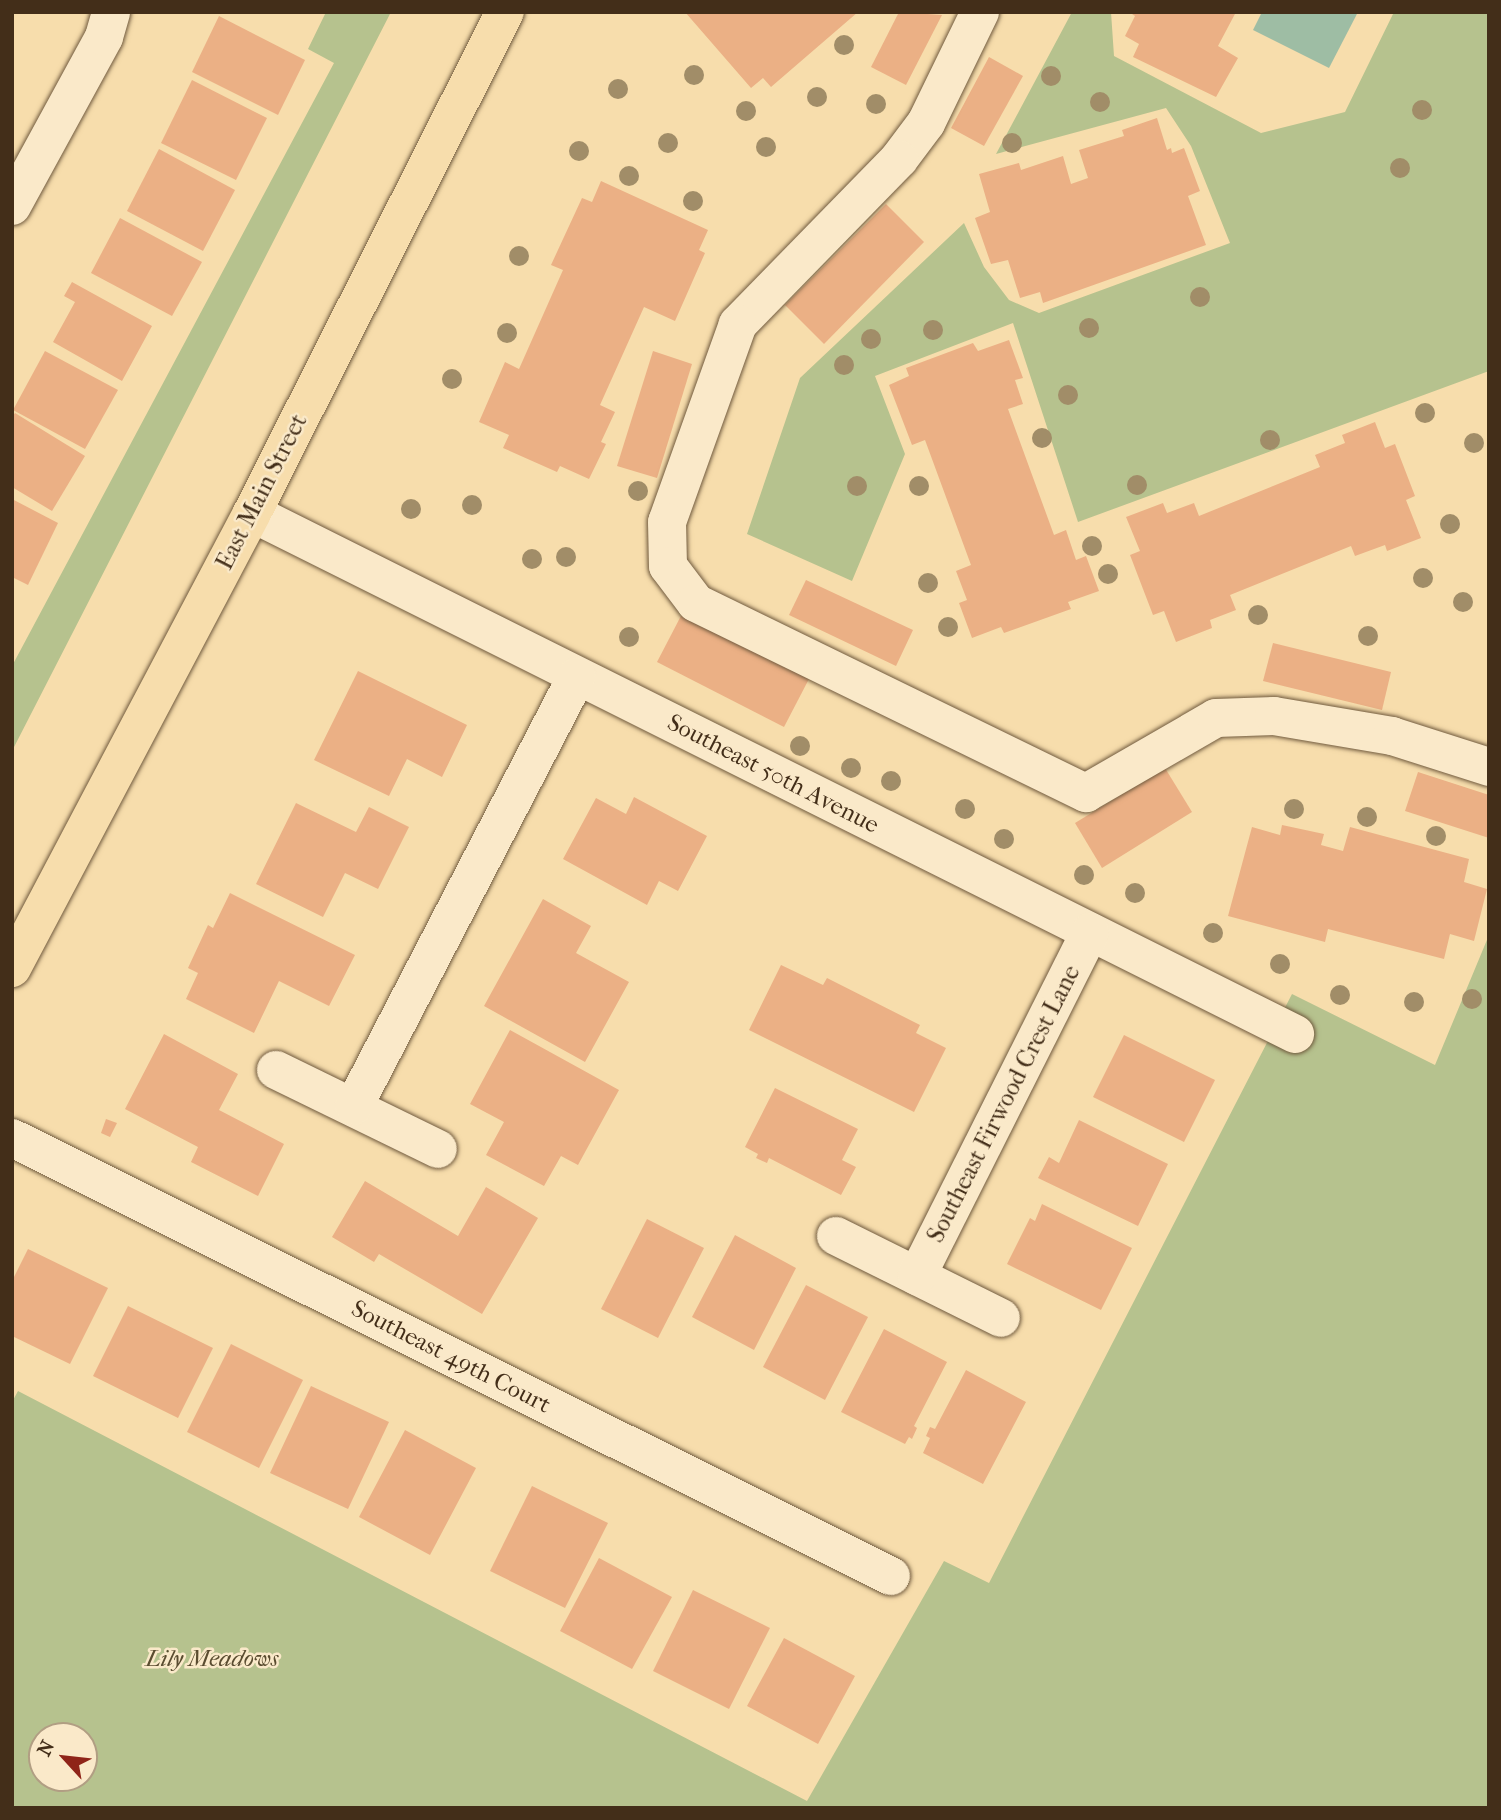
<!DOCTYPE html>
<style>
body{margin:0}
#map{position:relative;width:1501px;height:1820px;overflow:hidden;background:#f7ddac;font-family:"IM FELL French Canon",serif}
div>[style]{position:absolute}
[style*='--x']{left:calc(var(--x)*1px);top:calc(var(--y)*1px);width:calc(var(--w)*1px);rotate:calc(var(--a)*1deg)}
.green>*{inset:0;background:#b6c28e}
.water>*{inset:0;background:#9ebda4}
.building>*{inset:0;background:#ebb085}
.roads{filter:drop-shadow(0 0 2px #705a3e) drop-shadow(0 0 2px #705a3e)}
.minor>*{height:38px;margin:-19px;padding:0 19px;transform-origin:19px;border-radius:19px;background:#fae9c9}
.major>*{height:38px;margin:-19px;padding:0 19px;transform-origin:19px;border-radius:19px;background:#f7ddac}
.trees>*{width:20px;height:20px;margin:-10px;border-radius:50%;background:#a18d68}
span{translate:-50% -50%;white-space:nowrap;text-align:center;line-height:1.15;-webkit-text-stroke:5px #fae9c9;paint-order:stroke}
.street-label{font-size:24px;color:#432e19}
.park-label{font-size:24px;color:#5a4c30;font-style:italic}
.frame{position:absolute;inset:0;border:14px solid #432e19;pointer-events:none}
.north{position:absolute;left:28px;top:1722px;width:70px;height:70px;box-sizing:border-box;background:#fae9c9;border:2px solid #b19e83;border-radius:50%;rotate:297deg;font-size:19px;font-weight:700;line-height:28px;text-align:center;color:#432e19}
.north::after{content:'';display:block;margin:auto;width:24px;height:32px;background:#8f2418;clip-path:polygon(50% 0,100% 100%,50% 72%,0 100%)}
</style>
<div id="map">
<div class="green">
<div style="clip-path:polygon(326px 12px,391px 12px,12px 751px,12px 666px,334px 63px,308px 49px)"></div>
<div style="clip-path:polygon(1072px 12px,1111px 12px,1114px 56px,1261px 133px,1345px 112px,1394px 12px,1489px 12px,1489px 371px,1078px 522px,1013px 323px,875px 376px,905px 454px,852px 581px,747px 534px,800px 378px,964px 223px,984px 267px,1009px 300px,1039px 313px,1230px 243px,1191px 146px,1166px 108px,996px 154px)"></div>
<div style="clip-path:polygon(evenodd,1489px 935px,1489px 1808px,12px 1808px,12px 1402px,18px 1391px,807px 1801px,944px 1561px,989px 1583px,1292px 994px,1435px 1065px,1489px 935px,42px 1736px,84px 1736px,84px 1778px,42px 1778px,42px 1736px)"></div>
</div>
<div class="water">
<div style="clip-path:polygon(1262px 12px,1358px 12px,1329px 68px,1253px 30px)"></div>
</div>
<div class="building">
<div style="clip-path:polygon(685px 12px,858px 12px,771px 87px,763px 78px,751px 88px)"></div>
<div style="clip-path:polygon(899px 12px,942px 15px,906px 85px,871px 67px)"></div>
<div style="clip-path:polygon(1129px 12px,1236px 12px,1218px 46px,1238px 58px,1216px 97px,1133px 57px,1139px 44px,1125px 36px,1135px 16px)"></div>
<div style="clip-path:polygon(219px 16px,305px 60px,278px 115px,192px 72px)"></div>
<div style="clip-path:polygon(989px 57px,1023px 76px,984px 146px,951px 128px)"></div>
<div style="clip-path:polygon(192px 80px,267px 118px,236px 180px,161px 143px)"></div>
<div style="clip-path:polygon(1157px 118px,1167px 150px,1171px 148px,1172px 153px,1184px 148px,1200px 191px,1188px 196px,1206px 245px,1043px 303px,1040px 292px,1020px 298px,1008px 260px,991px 264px,975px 218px,990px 212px,979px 174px,1019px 163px,1021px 170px,1063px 156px,1071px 184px,1088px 178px,1079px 150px,1124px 136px,1122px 130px)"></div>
<div style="clip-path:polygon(159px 149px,235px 190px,203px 251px,127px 211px)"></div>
<div style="clip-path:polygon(601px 181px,708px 230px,699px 250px,705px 253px,675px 321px,644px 307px,600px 405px,615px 412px,601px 442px,606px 444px,589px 479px,560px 466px,557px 472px,503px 448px,509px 435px,479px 422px,505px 362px,519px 369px,563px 270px,551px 265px,582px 198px,592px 202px)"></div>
<div style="clip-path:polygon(886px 204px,924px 242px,824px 344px,785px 305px)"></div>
<div style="clip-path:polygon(120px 218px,202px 262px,172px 316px,91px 273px)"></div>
<div style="clip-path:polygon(72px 282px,152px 326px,122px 381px,53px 342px,75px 302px,64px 296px)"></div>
<div style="clip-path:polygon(1009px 340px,1023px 378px,1015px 380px,1023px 404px,1008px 409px,1054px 535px,1066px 530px,1076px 560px,1086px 556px,1099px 591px,1068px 602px,1071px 609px,1004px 633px,1001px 627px,972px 638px,959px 603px,967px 600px,956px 571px,971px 565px,925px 440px,912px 445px,889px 385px,909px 376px,906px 368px,973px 343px,978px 351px)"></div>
<div style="clip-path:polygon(45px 351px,118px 390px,85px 449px,13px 410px)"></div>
<div style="clip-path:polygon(653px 351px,692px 364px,657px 478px,617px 466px)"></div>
<div style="clip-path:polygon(15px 413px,85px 456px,52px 511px,12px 487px,12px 417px)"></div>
<div style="clip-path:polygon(1375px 422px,1385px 448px,1395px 444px,1415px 496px,1406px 500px,1421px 538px,1387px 551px,1385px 545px,1355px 556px,1351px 546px,1230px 595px,1236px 610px,1210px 620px,1212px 628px,1176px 642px,1164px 611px,1153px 615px,1143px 589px,1130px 555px,1140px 551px,1126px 517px,1163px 503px,1167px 513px,1194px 503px,1199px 516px,1320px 467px,1315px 455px,1345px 443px,1342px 435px)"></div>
<div style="clip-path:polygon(12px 499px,58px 523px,28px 585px,12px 577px)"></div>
<div style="clip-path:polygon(806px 580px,913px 630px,896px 666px,789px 615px)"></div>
<div style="clip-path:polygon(683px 612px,810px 677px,784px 727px,657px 662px)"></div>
<div style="clip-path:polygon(1273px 643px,1391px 672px,1382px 710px,1263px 681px)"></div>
<div style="clip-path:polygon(358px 671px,467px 725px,442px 777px,407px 759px,389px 796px,314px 760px)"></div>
<div style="clip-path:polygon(1165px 768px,1192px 812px,1102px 868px,1075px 823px)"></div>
<div style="clip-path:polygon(1418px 772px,1489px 795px,1489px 838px,1405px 811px)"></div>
<div style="clip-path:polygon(634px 797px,707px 836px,678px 891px,659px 881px,647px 905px,563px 859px,596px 798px,626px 814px)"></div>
<div style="clip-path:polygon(296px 803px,356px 832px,369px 807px,409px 827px,378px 889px,345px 873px,323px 917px,256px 884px)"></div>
<div style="clip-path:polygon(1282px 825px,1324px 834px,1321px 845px,1343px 851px,1350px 827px,1469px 859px,1464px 882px,1487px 889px,1474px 941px,1450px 934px,1444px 959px,1328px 929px,1325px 942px,1228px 916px,1252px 827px,1280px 835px)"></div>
<div style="clip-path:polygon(230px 893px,355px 955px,329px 1006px,279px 981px,254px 1033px,186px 999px,198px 973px,188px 968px,208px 925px,213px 928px)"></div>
<div style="clip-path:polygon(543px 899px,591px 926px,576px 953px,629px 982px,585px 1062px,484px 1006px)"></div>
<div style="clip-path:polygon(781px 965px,823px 985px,827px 978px,920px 1025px,916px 1033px,946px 1048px,914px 1112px,749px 1030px)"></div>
<div style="clip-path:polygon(510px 1030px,619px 1090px,578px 1165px,561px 1156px,544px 1186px,486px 1155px,504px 1122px,470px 1104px)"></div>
<div style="clip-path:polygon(164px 1034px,238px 1074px,219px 1110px,284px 1144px,258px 1196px,191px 1162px,198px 1147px,125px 1109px)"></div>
<div style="clip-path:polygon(1124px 1035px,1215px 1080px,1184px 1142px,1093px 1097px)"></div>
<div style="clip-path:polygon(775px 1088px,858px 1129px,842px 1160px,856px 1167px,841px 1195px,769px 1158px,767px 1163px,756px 1158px,758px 1154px,745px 1147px)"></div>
<div style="clip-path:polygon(106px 1119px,117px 1123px,110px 1137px,101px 1133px)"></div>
<div style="clip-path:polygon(1079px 1120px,1168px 1164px,1138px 1226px,1038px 1178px,1049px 1157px,1059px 1163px)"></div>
<div style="clip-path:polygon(365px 1181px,458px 1236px,486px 1187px,538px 1218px,482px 1314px,379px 1254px,374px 1262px,332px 1237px)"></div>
<div style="clip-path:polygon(1042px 1204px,1132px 1248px,1101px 1310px,1007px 1264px,1030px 1218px,1035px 1221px)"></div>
<div style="clip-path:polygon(647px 1219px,704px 1248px,658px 1338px,601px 1309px)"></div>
<div style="clip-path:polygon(735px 1235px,796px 1268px,754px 1350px,692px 1317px)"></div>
<div style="clip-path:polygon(28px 1249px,108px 1288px,70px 1364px,12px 1336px,12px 1281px)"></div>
<div style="clip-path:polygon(806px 1285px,868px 1317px,825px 1400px,763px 1367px)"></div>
<div style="clip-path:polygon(128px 1306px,213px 1348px,178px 1418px,93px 1376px)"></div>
<div style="clip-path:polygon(884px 1329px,947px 1362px,914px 1426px,917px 1428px,912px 1439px,909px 1437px,905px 1444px,841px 1412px)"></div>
<div style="clip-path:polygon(231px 1344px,303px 1380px,259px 1468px,187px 1432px)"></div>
<div style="clip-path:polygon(966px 1370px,1026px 1402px,983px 1484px,923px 1453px,930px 1438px,926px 1436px,930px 1427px,935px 1429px)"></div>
<div style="clip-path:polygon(311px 1386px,389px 1422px,348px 1509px,270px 1473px)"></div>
<div style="clip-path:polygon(405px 1430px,476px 1468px,430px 1555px,359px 1517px)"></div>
<div style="clip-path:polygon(532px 1486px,608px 1523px,565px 1608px,490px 1571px)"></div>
<div style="clip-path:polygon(599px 1558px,672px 1597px,632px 1669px,560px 1631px)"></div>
<div style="clip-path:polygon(693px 1590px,770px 1628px,729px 1709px,653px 1671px)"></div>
<div style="clip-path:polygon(784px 1638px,855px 1676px,818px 1744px,747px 1706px)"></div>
</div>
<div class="roads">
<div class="minor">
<div style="--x:980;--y:12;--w:123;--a:115.9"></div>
<div style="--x:926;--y:123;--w:45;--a:126.9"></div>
<div style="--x:899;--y:159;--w:231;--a:134.3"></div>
<div style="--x:738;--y:324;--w:210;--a:109.7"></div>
<div style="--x:667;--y:522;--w:44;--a:88.7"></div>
<div style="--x:668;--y:566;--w:46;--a:52.9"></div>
<div style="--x:696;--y:603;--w:434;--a:26"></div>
<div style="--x:1086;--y:793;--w:150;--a:-30"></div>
<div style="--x:1216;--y:718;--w:58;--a:-2"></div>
<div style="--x:1274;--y:716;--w:120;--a:9.6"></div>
<div style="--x:1392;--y:736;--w:102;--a:17.7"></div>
<div style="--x:12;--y:206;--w:192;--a:-61.4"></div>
<div style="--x:104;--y:37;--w:26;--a:-74"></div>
<div style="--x:252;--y:513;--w:1166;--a:26.54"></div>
<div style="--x:276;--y:1070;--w:180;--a:26"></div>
<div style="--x:354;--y:1106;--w:484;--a:-62.6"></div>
<div style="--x:12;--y:1138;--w:982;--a:26.49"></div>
<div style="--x:836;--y:1236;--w:184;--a:26.4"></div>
<div style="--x:917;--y:1276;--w:385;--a:-63.3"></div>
</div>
<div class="major">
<div style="--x:12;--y:968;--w:514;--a:-62.19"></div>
<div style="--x:252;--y:513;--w:561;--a:-63.21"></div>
</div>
</div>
<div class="trees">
<div style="left:844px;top:45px"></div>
<div style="left:694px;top:75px"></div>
<div style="left:1051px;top:76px"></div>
<div style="left:618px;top:89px"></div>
<div style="left:817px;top:97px"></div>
<div style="left:1100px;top:102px"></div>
<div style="left:876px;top:104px"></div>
<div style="left:1422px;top:110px"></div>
<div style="left:746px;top:111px"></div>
<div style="left:668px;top:143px"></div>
<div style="left:1012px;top:143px"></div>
<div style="left:766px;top:147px"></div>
<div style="left:579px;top:151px"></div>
<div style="left:1400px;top:168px"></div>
<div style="left:629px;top:176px"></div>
<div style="left:693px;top:201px"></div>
<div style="left:519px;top:256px"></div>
<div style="left:1200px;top:297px"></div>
<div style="left:1089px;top:328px"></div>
<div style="left:933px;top:330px"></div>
<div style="left:507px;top:333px"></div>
<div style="left:871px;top:339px"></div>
<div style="left:844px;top:365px"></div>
<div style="left:452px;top:379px"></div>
<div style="left:1068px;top:395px"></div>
<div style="left:1425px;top:413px"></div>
<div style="left:1042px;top:438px"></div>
<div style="left:1270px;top:440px"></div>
<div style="left:1474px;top:443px"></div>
<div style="left:1137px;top:485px"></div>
<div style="left:857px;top:486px"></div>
<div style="left:919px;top:486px"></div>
<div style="left:638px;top:491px"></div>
<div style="left:472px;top:505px"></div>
<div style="left:411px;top:509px"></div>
<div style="left:1450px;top:524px"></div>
<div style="left:1092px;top:546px"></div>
<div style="left:566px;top:557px"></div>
<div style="left:532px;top:559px"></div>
<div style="left:1108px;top:574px"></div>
<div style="left:1423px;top:578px"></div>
<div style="left:928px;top:583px"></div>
<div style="left:1463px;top:602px"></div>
<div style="left:1258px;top:615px"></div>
<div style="left:948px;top:627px"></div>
<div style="left:1368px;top:636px"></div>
<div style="left:629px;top:637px"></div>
<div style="left:800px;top:746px"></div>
<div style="left:851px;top:768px"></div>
<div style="left:891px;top:781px"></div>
<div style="left:965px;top:809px"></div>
<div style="left:1294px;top:809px"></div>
<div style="left:1367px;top:817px"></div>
<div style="left:1436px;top:836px"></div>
<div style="left:1004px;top:839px"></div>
<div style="left:1084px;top:875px"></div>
<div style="left:1135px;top:893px"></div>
<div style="left:1213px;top:933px"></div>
<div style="left:1280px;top:964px"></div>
<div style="left:1340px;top:995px"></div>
<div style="left:1472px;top:999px"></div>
<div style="left:1414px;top:1002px"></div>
</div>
<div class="street-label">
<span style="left:262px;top:492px;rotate:-63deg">East Main Street</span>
<span style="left:773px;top:774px;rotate:27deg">Southeast 50th Avenue</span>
<span style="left:1004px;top:1104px;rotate:-63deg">Southeast Firwood Crest Lane</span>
<span style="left:451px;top:1357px;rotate:27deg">Southeast 49th Court</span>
</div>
<div class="park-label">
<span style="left:212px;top:1659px">Lily Meadows</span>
</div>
<div class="frame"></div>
<div class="north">N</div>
</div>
